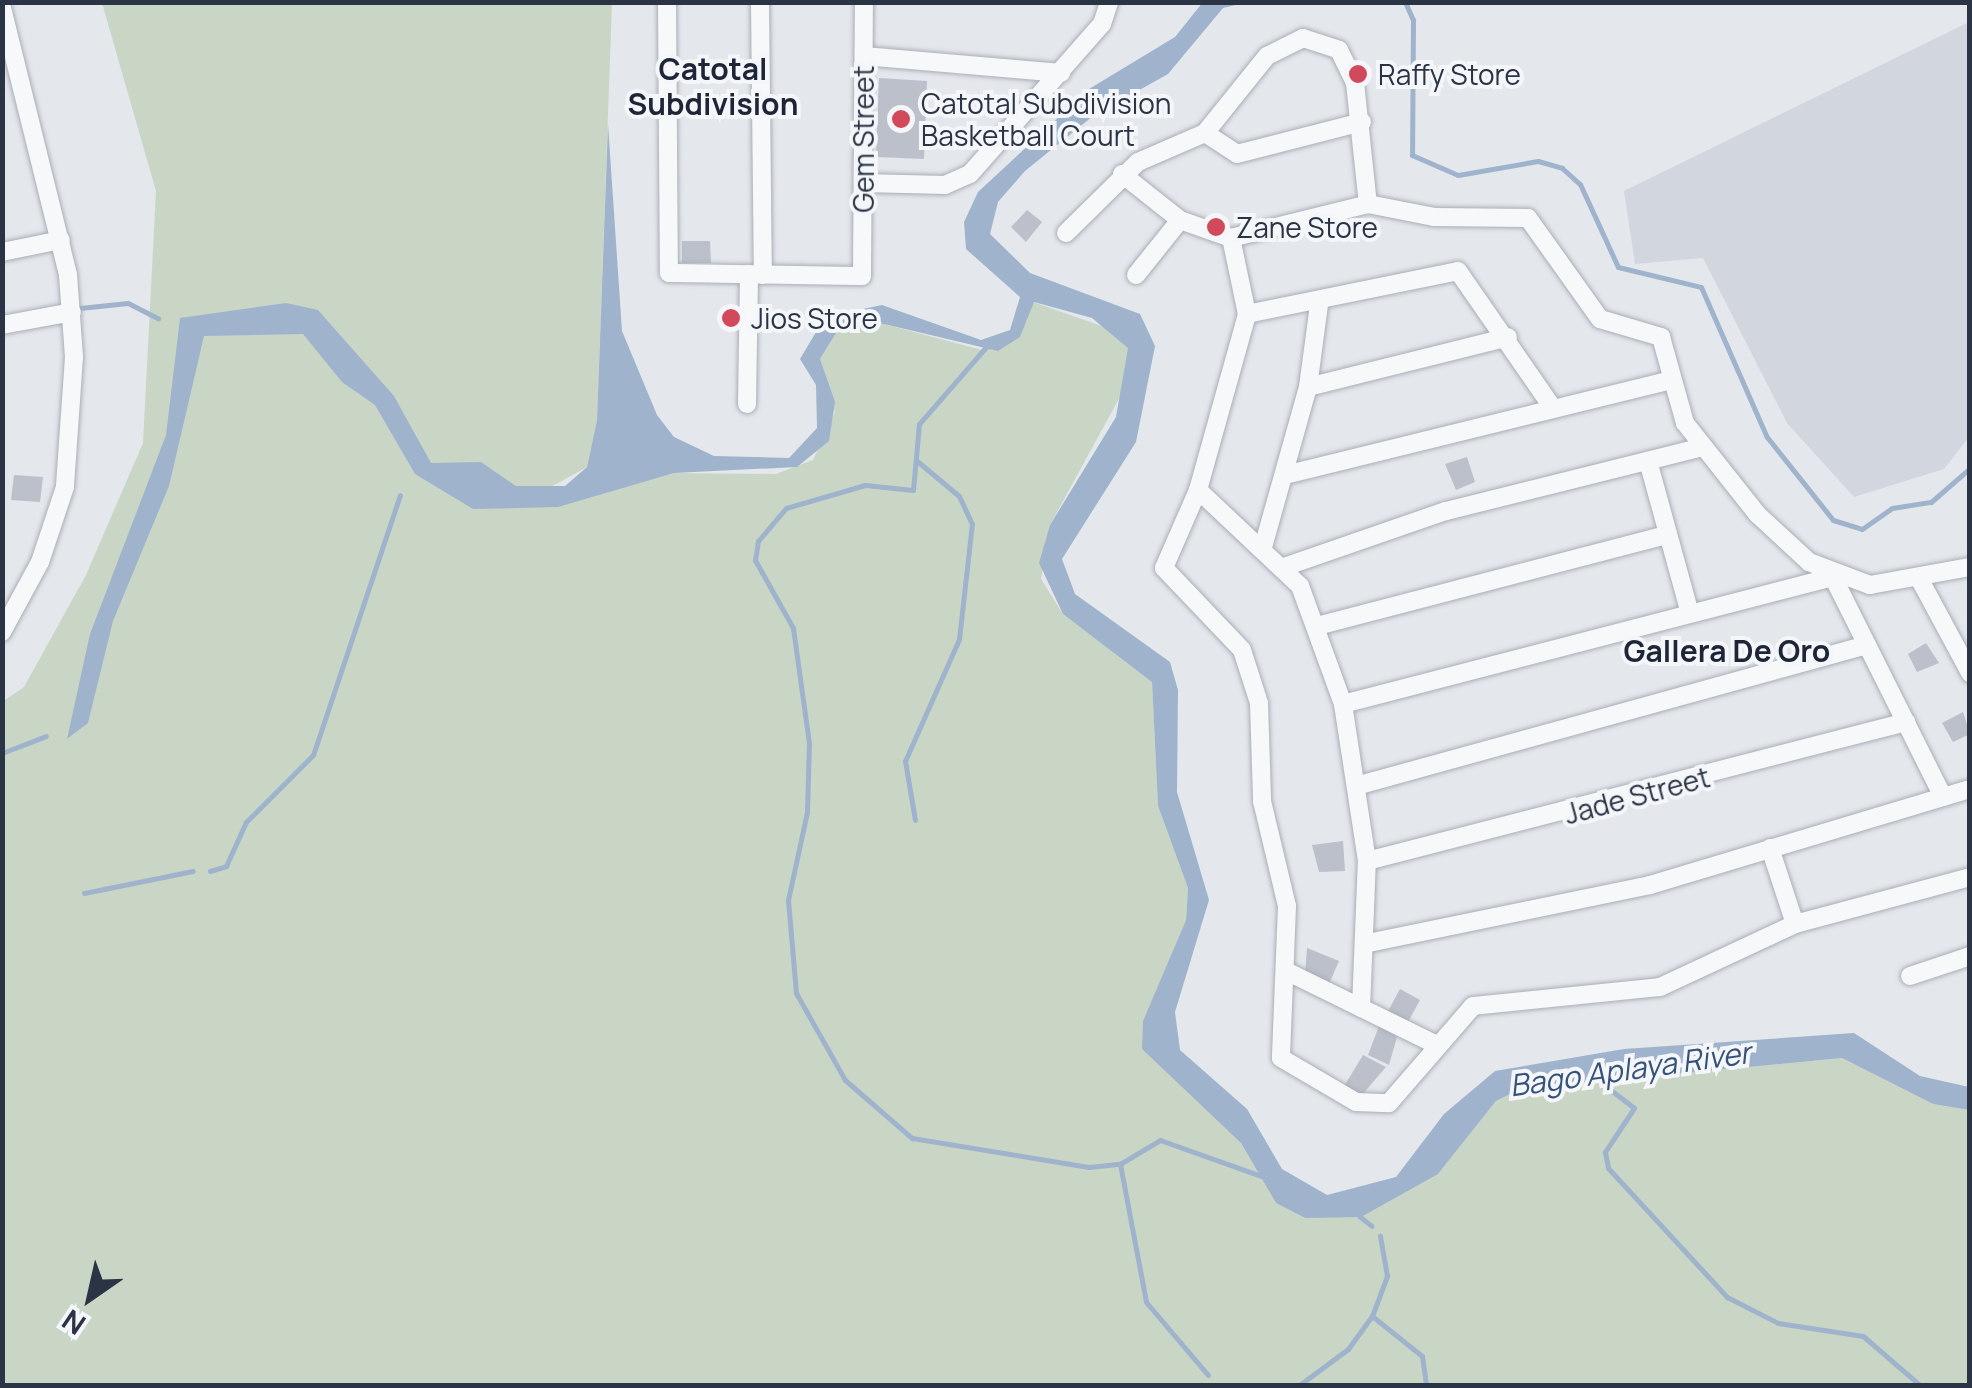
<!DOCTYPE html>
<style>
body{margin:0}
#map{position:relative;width:1972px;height:1388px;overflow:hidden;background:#e4e7ec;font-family:Manrope,sans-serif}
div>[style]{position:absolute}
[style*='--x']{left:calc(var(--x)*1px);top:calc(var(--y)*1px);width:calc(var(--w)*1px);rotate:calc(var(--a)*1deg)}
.built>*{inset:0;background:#d2d6de}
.green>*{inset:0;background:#c9d6c5}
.water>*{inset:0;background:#9fb4cc}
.stream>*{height:5px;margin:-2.5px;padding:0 2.5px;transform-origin:2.5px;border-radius:2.5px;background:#9fb4cc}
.building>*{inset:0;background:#bbc0ca}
.roads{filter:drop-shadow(0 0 2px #a9aeb7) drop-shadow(0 0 2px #a9aeb7)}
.minor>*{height:18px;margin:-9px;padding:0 9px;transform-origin:9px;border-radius:9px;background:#f7f8fa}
.dots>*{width:28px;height:28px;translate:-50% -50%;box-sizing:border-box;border:5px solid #f4f6f9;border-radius:50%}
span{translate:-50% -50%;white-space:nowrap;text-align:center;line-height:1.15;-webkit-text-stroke:8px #f4f6f9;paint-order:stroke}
.poi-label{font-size:28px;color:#2b3445}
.left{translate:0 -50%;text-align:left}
.street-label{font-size:28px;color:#2b3445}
.neighbourhood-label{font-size:30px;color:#1d2536;font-weight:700}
.water-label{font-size:30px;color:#34527a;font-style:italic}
.frame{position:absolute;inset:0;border:5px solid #2b3445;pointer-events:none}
.north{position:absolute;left:40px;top:1248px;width:100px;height:100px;-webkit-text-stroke:8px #f4f6f9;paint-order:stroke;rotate:214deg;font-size:28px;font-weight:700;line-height:40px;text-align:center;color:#2b3445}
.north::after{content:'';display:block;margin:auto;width:35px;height:45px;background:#2b3445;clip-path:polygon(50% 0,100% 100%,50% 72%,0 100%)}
</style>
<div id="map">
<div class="built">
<div style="clip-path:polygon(1969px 22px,1969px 437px,1944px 469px,1854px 497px,1787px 423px,1703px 258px,1635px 264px,1624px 191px)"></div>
</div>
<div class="green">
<div style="clip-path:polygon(102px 3px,612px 3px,597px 420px,587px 467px,549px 488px,543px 507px,674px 473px,776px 474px,813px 460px,835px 412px,820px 359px,841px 325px,884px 324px,982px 350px,1020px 337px,1033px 302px,1116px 331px,1128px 348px,1128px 382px,1050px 525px,1041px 579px,1063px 614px,1152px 681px,1158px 806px,1188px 888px,1186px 920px,1143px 1022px,1241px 1143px,1276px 1203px,1305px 1218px,1438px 1174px,1496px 1101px,1519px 1089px,1842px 1058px,1933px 1104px,1969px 1110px,1969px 1385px,3px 1385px,2px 702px,24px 687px,86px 575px,143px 443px,156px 191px)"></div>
</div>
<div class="water">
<div style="clip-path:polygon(1203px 2px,1244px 3px,1223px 8px,1168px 74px,1093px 116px,1025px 171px,998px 202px,990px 234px,1030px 273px,1140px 314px,1155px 346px,1136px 442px,1062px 559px,1075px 594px,1170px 662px,1178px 690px,1177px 792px,1209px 900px,1175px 1012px,1180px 1050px,1247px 1109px,1282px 1169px,1327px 1195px,1396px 1177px,1444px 1114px,1495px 1071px,1624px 1049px,1854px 1033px,1920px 1076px,1969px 1087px,1969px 1110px,1933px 1104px,1842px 1058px,1520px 1089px,1496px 1101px,1438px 1174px,1361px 1217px,1305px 1218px,1276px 1203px,1241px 1143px,1142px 1049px,1143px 1021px,1186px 920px,1188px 888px,1158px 806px,1152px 682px,1063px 614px,1039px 563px,1050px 525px,1116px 417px,1128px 348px,1092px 318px,1034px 302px,1020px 337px,998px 351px,884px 324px,841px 325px,820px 359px,835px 402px,829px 441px,797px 467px,674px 473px,558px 507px,473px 509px,415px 474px,375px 405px,342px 382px,303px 334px,204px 336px,169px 486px,113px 621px,88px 723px,67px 739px,90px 634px,166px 435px,180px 318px,286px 303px,318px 310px,394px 396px,431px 463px,481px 462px,516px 486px,565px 486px,587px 467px,597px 420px,608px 124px,622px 331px,657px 415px,674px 437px,714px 456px,789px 458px,817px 428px,816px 385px,800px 359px,825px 317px,882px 305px,981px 340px,1010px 330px,1020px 297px,966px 249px,964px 222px,978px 192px,1089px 89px,1175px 37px)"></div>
</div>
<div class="stream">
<div style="--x:1405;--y:2;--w:20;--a:66"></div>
<div style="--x:1413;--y:20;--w:135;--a:90.4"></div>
<div style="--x:1412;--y:155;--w:50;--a:23.5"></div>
<div style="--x:1458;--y:175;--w:81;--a:-9.9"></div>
<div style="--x:1538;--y:161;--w:25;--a:16"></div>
<div style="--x:1562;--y:168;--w:24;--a:42"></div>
<div style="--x:1580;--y:184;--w:91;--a:65.4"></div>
<div style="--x:1618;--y:267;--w:85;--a:13.5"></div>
<div style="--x:1701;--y:287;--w:164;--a:66.3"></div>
<div style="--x:1767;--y:437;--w:106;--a:51.5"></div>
<div style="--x:1833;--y:520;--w:30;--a:17"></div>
<div style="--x:1862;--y:529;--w:37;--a:-35"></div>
<div style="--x:1892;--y:508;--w:39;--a:-9"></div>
<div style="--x:1931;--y:502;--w:52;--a:-41.1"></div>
<div style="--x:80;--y:308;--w:48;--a:-5.9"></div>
<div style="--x:128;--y:303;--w:34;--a:27"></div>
<div style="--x:986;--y:347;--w:102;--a:131"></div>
<div style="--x:919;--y:424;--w:66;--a:95.2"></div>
<div style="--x:913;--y:490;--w:48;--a:-174.1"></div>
<div style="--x:865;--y:485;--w:82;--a:163.8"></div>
<div style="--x:786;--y:508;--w:43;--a:130.3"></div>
<div style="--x:758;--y:541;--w:19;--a:99"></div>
<div style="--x:755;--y:560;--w:78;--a:60.8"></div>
<div style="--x:793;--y:628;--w:116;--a:82.1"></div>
<div style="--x:809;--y:743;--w:69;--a:91.7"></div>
<div style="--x:807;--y:812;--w:90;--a:102.2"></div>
<div style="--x:788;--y:900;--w:93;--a:85.1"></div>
<div style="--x:796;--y:993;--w:100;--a:60.6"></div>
<div style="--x:845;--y:1080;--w:89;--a:40.9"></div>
<div style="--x:912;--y:1138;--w:179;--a:9.3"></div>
<div style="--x:1089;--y:1167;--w:31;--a:-6"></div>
<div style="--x:1120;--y:1164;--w:47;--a:-31"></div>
<div style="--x:1160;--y:1140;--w:110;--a:19.6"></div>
<div style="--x:2;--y:753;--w:47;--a:-21.1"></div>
<div style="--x:915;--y:820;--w:60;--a:-99.6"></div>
<div style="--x:905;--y:761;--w:133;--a:-66.1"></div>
<div style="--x:959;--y:639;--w:116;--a:-83.6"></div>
<div style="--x:972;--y:524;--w:31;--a:-115"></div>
<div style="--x:959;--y:496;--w:55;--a:-140.2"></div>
<div style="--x:210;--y:871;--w:17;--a:-17"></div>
<div style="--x:226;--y:866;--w:48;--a:-65.6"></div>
<div style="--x:246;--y:822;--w:95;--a:-45"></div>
<div style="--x:313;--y:755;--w:274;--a:-71.5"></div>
<div style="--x:84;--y:893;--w:111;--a:-11.4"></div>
<div style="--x:1599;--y:1081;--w:44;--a:37.6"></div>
<div style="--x:1634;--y:1108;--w:53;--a:123.4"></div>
<div style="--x:1605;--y:1152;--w:16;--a:79"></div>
<div style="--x:1608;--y:1168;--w:176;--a:47.3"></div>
<div style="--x:1727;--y:1297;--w:57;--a:27"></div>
<div style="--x:1778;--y:1323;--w:86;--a:8.7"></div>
<div style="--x:1863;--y:1336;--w:77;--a:40.8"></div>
<div style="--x:1120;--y:1164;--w:140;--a:79.3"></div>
<div style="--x:1146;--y:1302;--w:96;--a:49.7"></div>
<div style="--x:1359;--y:1216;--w:16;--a:38"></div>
<div style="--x:1372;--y:1316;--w:64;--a:38.7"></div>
<div style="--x:1422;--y:1356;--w:30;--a:82"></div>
<div style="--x:1298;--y:1386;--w:62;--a:-36.5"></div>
<div style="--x:1348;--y:1349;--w:41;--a:-54"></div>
<div style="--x:1372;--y:1316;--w:43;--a:-69.4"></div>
<div style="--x:1387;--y:1276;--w:41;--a:-99.9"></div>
</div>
<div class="building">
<div style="clip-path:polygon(879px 78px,927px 81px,924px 159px,876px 157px)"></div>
<div style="clip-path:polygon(1027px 210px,1042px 222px,1026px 242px,1011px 227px)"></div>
<div style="clip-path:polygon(682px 241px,710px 241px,711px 263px,682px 263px)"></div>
<div style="clip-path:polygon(1467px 457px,1475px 482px,1456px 490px,1445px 464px)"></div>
<div style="clip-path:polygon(14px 475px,43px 477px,40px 502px,11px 500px)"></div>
<div style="clip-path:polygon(1926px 643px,1939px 663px,1917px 672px,1908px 654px)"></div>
<div style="clip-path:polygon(1963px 712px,1970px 734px,1953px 742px,1942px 723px)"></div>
<div style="clip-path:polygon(1343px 841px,1345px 871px,1319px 872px,1312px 845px)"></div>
<div style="clip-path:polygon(1307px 948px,1339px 961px,1329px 984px,1305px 975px)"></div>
<div style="clip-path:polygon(1400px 989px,1420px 1000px,1407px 1024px,1387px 1013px)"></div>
<div style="clip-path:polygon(1379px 1026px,1397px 1037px,1389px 1065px,1368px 1055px)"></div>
<div style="clip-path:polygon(1363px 1055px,1386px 1067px,1362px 1095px,1343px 1088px)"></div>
</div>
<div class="roads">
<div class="minor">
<div style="--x:667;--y:2;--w:271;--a:89.6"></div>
<div style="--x:669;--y:273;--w:193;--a:0.9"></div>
<div style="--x:862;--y:276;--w:274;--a:-89.6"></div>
<div style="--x:760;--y:2;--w:273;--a:89.4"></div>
<div style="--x:2;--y:8;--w:275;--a:76.1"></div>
<div style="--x:68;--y:275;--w:82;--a:85.8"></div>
<div style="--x:74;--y:357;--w:130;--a:94"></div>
<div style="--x:65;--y:487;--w:79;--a:108.4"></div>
<div style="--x:40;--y:562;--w:80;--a:118.5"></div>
<div style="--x:864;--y:56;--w:198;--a:4.9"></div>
<div style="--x:1205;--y:133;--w:38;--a:33"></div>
<div style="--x:1237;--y:154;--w:129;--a:-14.4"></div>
<div style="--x:1122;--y:174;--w:74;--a:38.4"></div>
<div style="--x:1180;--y:220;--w:54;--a:19.4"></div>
<div style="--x:1231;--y:238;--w:141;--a:-13.9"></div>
<div style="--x:1368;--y:204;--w:67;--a:11.1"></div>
<div style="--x:1434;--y:217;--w:94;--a:0.6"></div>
<div style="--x:1528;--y:218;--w:124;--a:54.5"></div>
<div style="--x:1600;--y:319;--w:64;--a:16.4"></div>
<div style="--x:1661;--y:337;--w:89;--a:74.4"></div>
<div style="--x:1685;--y:423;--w:116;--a:51.6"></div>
<div style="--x:1757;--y:514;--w:71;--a:42.7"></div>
<div style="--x:1809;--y:562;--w:65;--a:20.7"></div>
<div style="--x:1870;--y:585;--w:102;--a:-10.2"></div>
<div style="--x:863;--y:183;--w:82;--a:1.4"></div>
<div style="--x:945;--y:185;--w:27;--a:-24"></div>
<div style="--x:970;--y:174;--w:200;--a:-48.7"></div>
<div style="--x:1102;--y:24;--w:23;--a:-72"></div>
<div style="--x:1066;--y:233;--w:101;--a:-44.6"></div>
<div style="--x:1138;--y:162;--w:73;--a:-23.4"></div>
<div style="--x:1205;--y:133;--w:99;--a:-51.2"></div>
<div style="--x:1267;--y:56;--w:40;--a:-26.6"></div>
<div style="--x:1303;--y:38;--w:38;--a:18"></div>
<div style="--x:1339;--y:50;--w:37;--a:64"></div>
<div style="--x:1355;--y:83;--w:122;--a:83.9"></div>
<div style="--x:1231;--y:238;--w:78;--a:78.1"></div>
<div style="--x:2;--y:252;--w:60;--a:-11.5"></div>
<div style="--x:1136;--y:275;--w:70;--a:-51.3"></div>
<div style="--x:2;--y:325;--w:71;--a:-10.5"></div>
<div style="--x:1308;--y:387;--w:206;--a:-14"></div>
<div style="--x:747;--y:404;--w:130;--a:-89.1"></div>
<div style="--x:1648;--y:461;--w:158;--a:74.6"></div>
<div style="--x:1285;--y:475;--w:398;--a:-13.8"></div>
<div style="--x:1198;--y:490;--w:85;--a:113.6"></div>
<div style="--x:1164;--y:568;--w:113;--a:46.4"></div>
<div style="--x:1242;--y:650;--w:56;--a:72.2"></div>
<div style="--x:1259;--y:703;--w:98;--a:88.2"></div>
<div style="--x:1262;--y:801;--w:108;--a:76.6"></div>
<div style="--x:1287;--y:906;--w:152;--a:92.3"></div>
<div style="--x:1281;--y:1058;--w:87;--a:30.4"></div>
<div style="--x:1356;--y:1102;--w:33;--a:2"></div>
<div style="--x:1389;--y:1103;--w:128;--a:-49.1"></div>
<div style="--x:1473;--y:1006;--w:188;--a:-5.8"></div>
<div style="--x:1660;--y:987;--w:149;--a:-25"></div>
<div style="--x:1795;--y:924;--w:181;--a:-15"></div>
<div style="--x:1263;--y:547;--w:166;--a:-74.3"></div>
<div style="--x:1308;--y:387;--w:83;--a:-82.4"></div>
<div style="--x:1284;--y:567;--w:171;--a:-19.1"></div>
<div style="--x:1446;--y:511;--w:265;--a:-14"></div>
<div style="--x:1833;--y:577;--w:246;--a:63.4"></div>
<div style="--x:1920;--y:580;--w:106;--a:61.7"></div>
<div style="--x:1317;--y:626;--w:361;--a:-14.6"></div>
<div style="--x:1343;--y:704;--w:506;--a:-14.53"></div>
<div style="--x:1356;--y:786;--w:530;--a:-15.43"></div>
<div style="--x:1770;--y:848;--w:80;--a:71.8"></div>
<div style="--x:1367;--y:861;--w:557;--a:-14.46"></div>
<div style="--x:1368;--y:943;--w:288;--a:-11.6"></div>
<div style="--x:1650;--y:885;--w:334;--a:-16.7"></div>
<div style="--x:1288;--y:972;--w:161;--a:26.1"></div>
<div style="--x:1910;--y:976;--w:63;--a:-18.4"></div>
<div style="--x:1361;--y:1008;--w:147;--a:-87.7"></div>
<div style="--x:1367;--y:861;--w:159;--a:-98.7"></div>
<div style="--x:1343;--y:704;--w:126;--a:-110"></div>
<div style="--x:1300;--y:586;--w:140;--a:-136.7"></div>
<div style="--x:1198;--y:490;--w:183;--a:-74.4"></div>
<div style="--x:1247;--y:314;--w:215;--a:-11.5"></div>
<div style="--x:1458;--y:271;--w:162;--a:55.3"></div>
</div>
</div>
<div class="dots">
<div style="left:1358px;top:74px;background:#d1495b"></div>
<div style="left:901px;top:119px;background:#d1495b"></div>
<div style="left:1216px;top:227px;background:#d1495b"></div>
<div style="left:731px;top:318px;background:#d1495b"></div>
</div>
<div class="poi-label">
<span class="left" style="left:1378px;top:74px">Raffy Store</span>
<span class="left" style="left:921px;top:119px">Catotal Subdivision<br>Basketball Court</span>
<span class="left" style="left:1236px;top:227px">Zane Store</span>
<span class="left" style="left:751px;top:318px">Jios Store</span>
</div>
<div class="street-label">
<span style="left:863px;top:139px;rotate:-90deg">Gem Street</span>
<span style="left:1637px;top:795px;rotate:-15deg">Jade Street</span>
</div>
<div class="neighbourhood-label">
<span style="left:713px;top:86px">Catotal<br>Subdivision</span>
<span style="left:1727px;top:651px">Gallera De Oro</span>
</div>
<div class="water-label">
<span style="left:1630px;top:1069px;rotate:-8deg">Bago Aplaya River</span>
</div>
<div class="frame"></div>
<div class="north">N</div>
</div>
